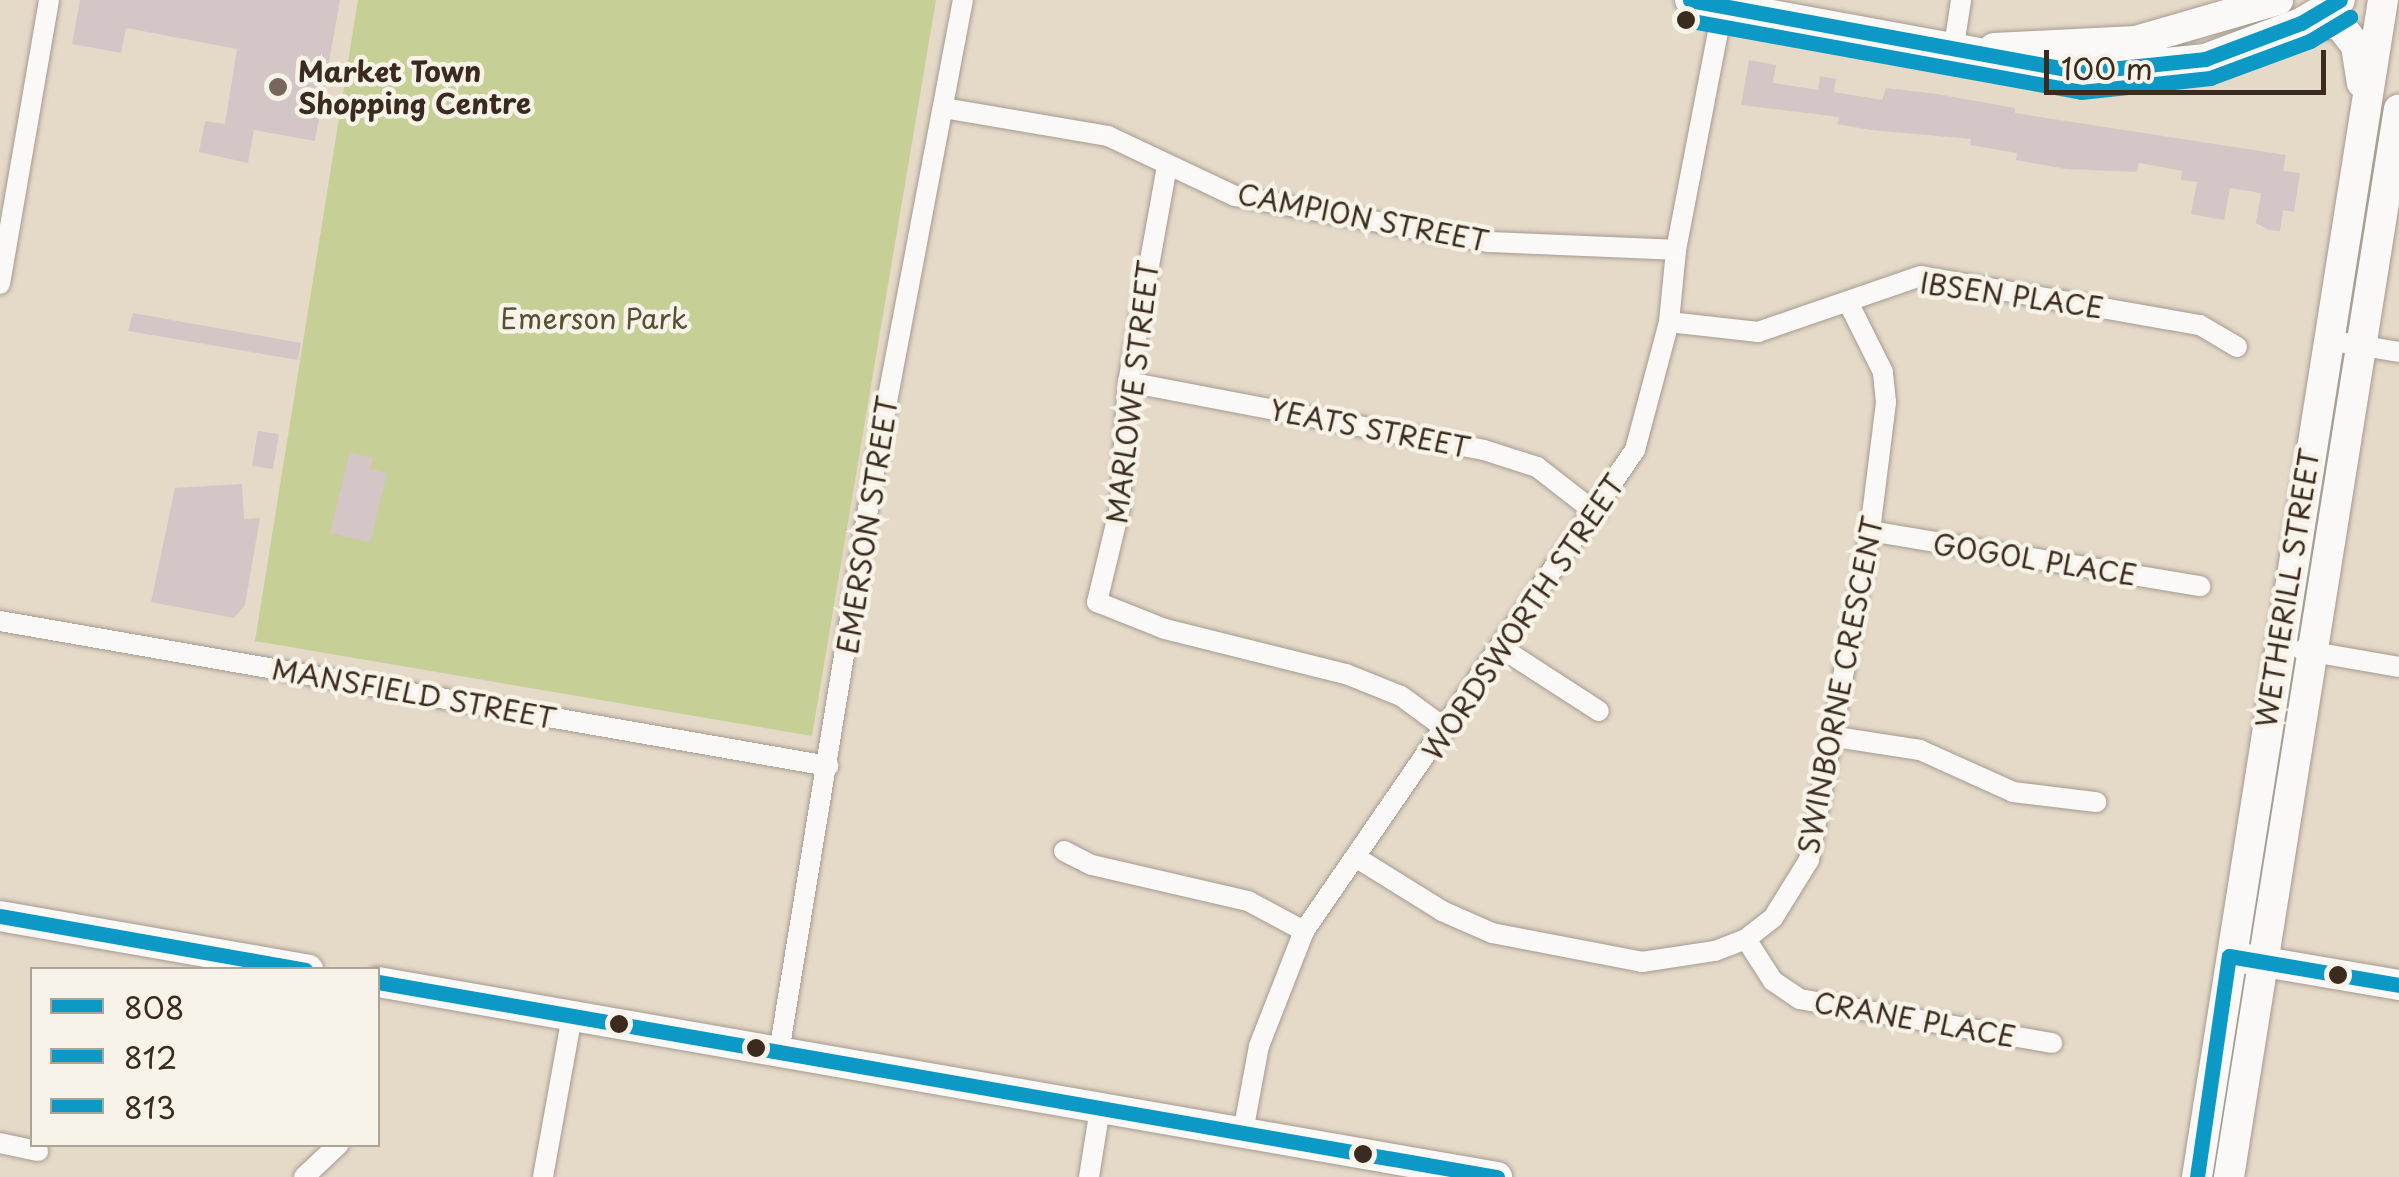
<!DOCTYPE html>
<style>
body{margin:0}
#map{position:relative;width:2399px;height:1177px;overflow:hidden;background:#e5d9c8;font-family:"Playpen Sans",sans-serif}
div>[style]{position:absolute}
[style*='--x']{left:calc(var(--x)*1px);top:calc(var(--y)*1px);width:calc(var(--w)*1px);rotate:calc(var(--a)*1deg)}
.green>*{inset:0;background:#c6cf96}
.building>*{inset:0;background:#d4c6c6}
.roads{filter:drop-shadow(0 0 2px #a49b8f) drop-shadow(0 0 2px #a49b8f)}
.street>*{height:20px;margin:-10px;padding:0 10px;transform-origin:10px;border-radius:10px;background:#fbf9f7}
.secondary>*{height:30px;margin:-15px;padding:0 15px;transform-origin:15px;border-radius:15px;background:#fbf9f7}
.bus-1>*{height:15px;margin:-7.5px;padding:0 7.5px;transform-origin:7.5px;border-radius:7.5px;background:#0c99c5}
.bus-2>*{height:15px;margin:-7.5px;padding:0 7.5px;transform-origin:7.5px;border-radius:7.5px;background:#0c99c5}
.bus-3>*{height:15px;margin:-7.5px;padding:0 7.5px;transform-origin:7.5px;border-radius:7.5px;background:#0c99c5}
.dots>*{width:28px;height:28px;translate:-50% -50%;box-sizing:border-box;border:5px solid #f7f3e8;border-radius:50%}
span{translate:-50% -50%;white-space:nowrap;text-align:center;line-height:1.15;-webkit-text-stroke:9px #f7f3e8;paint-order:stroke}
.poi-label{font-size:28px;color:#3b2a1e;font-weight:700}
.left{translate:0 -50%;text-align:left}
.street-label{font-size:28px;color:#3b2a1e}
.park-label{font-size:28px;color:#575132}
.legend{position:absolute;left:30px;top:967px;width:350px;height:180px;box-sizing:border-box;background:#f7f3e8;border:2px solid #aca397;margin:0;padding:12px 18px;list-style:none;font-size:30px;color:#3b2a1e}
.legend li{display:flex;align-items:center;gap:20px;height:50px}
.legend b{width:50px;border:2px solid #aca397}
.scale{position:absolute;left:2044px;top:50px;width:282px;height:45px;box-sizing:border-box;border:5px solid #3b2a1e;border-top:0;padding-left:12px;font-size:30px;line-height:35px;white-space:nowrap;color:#3b2a1e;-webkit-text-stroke:8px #f7f3e8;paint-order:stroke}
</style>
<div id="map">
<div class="green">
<div style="clip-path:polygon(358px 0,936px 0,812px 736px,255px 641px)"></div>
</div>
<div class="building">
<div style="clip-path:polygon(80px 0,340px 0,315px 141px,254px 130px,248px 163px,199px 152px,205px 121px,225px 124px,237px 49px,126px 28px,121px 53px,72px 44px)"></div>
<div style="clip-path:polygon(1749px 60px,1776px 65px,1773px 83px,1818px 90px,1820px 76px,1836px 79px,1834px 92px,1882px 100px,1886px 88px,1937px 94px,2015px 108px,2015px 113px,2286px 155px,2283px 171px,2300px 173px,2294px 212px,2283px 210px,2280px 231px,2269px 230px,2256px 223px,2261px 193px,2230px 188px,2224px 220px,2191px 214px,2197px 182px,2181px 180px,2182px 171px,2139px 163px,2137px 172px,2066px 169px,2016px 160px,2017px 153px,1970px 145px,1971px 139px,1871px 130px,1837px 124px,1839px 117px,1741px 105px)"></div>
<div style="clip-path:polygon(133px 313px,301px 343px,298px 360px,128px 331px)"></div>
<div style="clip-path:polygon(258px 431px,279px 434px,273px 469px,252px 466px)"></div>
<div style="clip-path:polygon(350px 452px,373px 458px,370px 469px,387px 473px,370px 542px,330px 533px)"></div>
<div style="clip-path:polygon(242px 484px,244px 519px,260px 518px,245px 605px,234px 618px,151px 602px,175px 488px)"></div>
</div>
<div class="roads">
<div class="street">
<div style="--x:1954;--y:46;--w:47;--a:-81.3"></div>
<div style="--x:944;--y:108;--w:166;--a:9.7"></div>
<div style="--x:1108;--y:136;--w:140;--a:25.3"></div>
<div style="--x:1235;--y:196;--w:257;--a:10.3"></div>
<div style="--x:1488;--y:242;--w:188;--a:2.4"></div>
<div style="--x:1167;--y:166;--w:219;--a:100.2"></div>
<div style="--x:1128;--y:382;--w:125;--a:93.7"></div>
<div style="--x:1120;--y:507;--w:98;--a:103.6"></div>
<div style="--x:1097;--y:602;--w:73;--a:21.7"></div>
<div style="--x:1165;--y:629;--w:187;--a:14"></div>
<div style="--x:1346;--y:674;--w:59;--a:21.8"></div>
<div style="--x:1401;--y:696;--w:56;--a:36.3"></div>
<div style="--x:0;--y:284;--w:288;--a:-80.2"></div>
<div style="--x:1669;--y:322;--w:90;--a:6.4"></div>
<div style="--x:1758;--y:332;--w:172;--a:-19"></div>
<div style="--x:1921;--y:276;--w:283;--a:10"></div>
<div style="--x:2200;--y:325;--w:43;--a:30.7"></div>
<div style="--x:2328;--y:340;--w:72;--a:9.6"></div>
<div style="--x:1128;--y:382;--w:362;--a:10.8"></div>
<div style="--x:1484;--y:450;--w:56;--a:17.8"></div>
<div style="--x:1537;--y:467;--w:75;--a:37.9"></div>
<div style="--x:1870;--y:531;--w:335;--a:9.5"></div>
<div style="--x:0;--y:621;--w:841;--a:9.93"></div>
<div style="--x:1503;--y:649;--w:114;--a:32.9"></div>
<div style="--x:2302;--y:650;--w:98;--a:9.9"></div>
<div style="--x:1836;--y:737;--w:85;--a:8.8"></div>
<div style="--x:1920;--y:750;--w:102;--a:24.3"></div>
<div style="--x:2013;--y:792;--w:84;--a:6.9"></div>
<div style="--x:1064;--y:851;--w:31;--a:27"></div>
<div style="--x:1092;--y:865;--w:160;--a:13"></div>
<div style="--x:1248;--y:901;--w:64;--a:28.2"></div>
<div style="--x:1357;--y:858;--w:100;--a:31.9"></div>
<div style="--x:1442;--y:911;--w:55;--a:23.7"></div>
<div style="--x:1492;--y:933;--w:153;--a:10.9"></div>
<div style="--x:1642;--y:962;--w:74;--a:-8.6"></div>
<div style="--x:1715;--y:951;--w:33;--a:-21"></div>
<div style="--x:1746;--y:939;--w:34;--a:-38"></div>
<div style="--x:1773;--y:918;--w:68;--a:-58.2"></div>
<div style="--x:1809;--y:860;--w:335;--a:-79.5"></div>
<div style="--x:1870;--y:531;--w:130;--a:-82.9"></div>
<div style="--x:1886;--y:402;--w:30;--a:-96"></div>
<div style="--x:1883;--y:372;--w:78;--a:-116.6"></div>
<div style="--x:1746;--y:939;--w:50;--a:57.3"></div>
<div style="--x:1773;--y:981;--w:32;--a:34"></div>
<div style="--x:1800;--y:999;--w:256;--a:9.9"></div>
<div style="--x:779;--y:1052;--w:600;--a:-80.69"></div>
<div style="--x:876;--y:460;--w:468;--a:-79.3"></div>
<div style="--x:1243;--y:1132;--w:87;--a:-79.5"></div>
<div style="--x:1259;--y:1046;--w:123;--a:-68.6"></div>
<div style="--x:1304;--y:931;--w:584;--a:-55.47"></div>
<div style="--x:1635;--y:450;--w:132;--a:-75.1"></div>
<div style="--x:1669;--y:322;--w:72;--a:-84.4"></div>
<div style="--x:1676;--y:250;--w:248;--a:-79.1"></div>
<div style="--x:0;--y:1143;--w:39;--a:12"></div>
<div style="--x:304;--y:1177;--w:48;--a:-43.3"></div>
<div style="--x:543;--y:1177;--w:164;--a:-79.8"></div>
<div style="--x:1089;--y:1177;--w:70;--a:-80.9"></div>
</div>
<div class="secondary">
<div style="--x:1690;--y:0;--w:398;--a:10.4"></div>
<div style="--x:2081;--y:72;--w:125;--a:-6"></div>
<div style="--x:2205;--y:59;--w:103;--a:-20.6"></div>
<div style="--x:2301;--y:23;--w:45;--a:-30.5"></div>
<div style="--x:2301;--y:23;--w:38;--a:2"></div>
<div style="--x:2339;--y:24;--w:28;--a:52"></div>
<div style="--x:2356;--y:46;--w:37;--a:81"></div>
<div style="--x:1994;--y:48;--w:142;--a:-2.8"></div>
<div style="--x:2136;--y:41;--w:148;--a:-16.1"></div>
<div style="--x:0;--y:916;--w:313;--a:9.9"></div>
<div style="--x:2247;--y:959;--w:154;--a:9.7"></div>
<div style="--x:378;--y:982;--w:1136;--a:9.89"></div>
<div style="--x:2197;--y:1177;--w:1192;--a:-81.02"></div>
<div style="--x:2229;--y:1177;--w:1081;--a:-80.96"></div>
</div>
</div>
<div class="bus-1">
<div style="--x:0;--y:916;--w:310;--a:10"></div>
<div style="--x:378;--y:982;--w:1136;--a:9.89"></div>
<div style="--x:2197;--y:1177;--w:223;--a:-81.8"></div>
<div style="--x:2229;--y:956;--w:172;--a:9.7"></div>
</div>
<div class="bus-2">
<div style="--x:1690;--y:0;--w:398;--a:10.4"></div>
<div style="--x:2081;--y:72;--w:125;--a:-6"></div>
<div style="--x:2205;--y:59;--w:103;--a:-20.6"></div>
<div style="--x:2301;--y:23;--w:45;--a:-30.5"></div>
</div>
<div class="bus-3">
<div style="--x:1686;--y:20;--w:402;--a:10.3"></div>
<div style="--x:2081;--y:92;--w:130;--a:-6.2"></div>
<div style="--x:2210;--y:78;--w:107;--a:-20.3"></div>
<div style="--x:2310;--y:41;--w:47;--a:-31"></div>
</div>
<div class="dots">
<div style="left:1686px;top:20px;background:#3b2a1e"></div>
<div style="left:278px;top:87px;background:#76675a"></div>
<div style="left:2338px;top:975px;background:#3b2a1e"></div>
<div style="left:619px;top:1024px;background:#3b2a1e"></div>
<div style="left:756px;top:1048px;background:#3b2a1e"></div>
<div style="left:1363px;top:1154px;background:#3b2a1e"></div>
</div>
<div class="poi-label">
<span class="left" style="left:298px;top:87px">Market Town<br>Shopping Centre</span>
</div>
<div class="street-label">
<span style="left:1363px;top:217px;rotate:11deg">CAMPION STREET</span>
<span style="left:2012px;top:295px;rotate:8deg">IBSEN PLACE</span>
<span style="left:1132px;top:392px;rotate:-83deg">MARLOWE STREET</span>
<span style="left:1370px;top:428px;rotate:11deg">YEATS STREET</span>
<span style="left:867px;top:525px;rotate:-81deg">EMERSON STREET</span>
<span style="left:2035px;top:559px;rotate:9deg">GOGOL PLACE</span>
<span style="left:2287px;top:588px;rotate:-81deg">WETHERILL STREET</span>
<span style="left:1523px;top:617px;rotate:-56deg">WORDSWORTH STREET</span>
<span style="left:1840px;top:685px;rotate:-79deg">SWINBORNE CRESCENT</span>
<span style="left:414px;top:693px;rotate:10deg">MANSFIELD STREET</span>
<span style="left:1915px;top:1019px;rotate:10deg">CRANE PLACE</span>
</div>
<div class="park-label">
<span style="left:594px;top:318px">Emerson Park</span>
</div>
<ul class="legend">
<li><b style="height:12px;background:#0c99c5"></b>808</li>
<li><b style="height:12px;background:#0c99c5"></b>812</li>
<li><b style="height:12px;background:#0c99c5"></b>813</li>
</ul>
<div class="scale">100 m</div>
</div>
